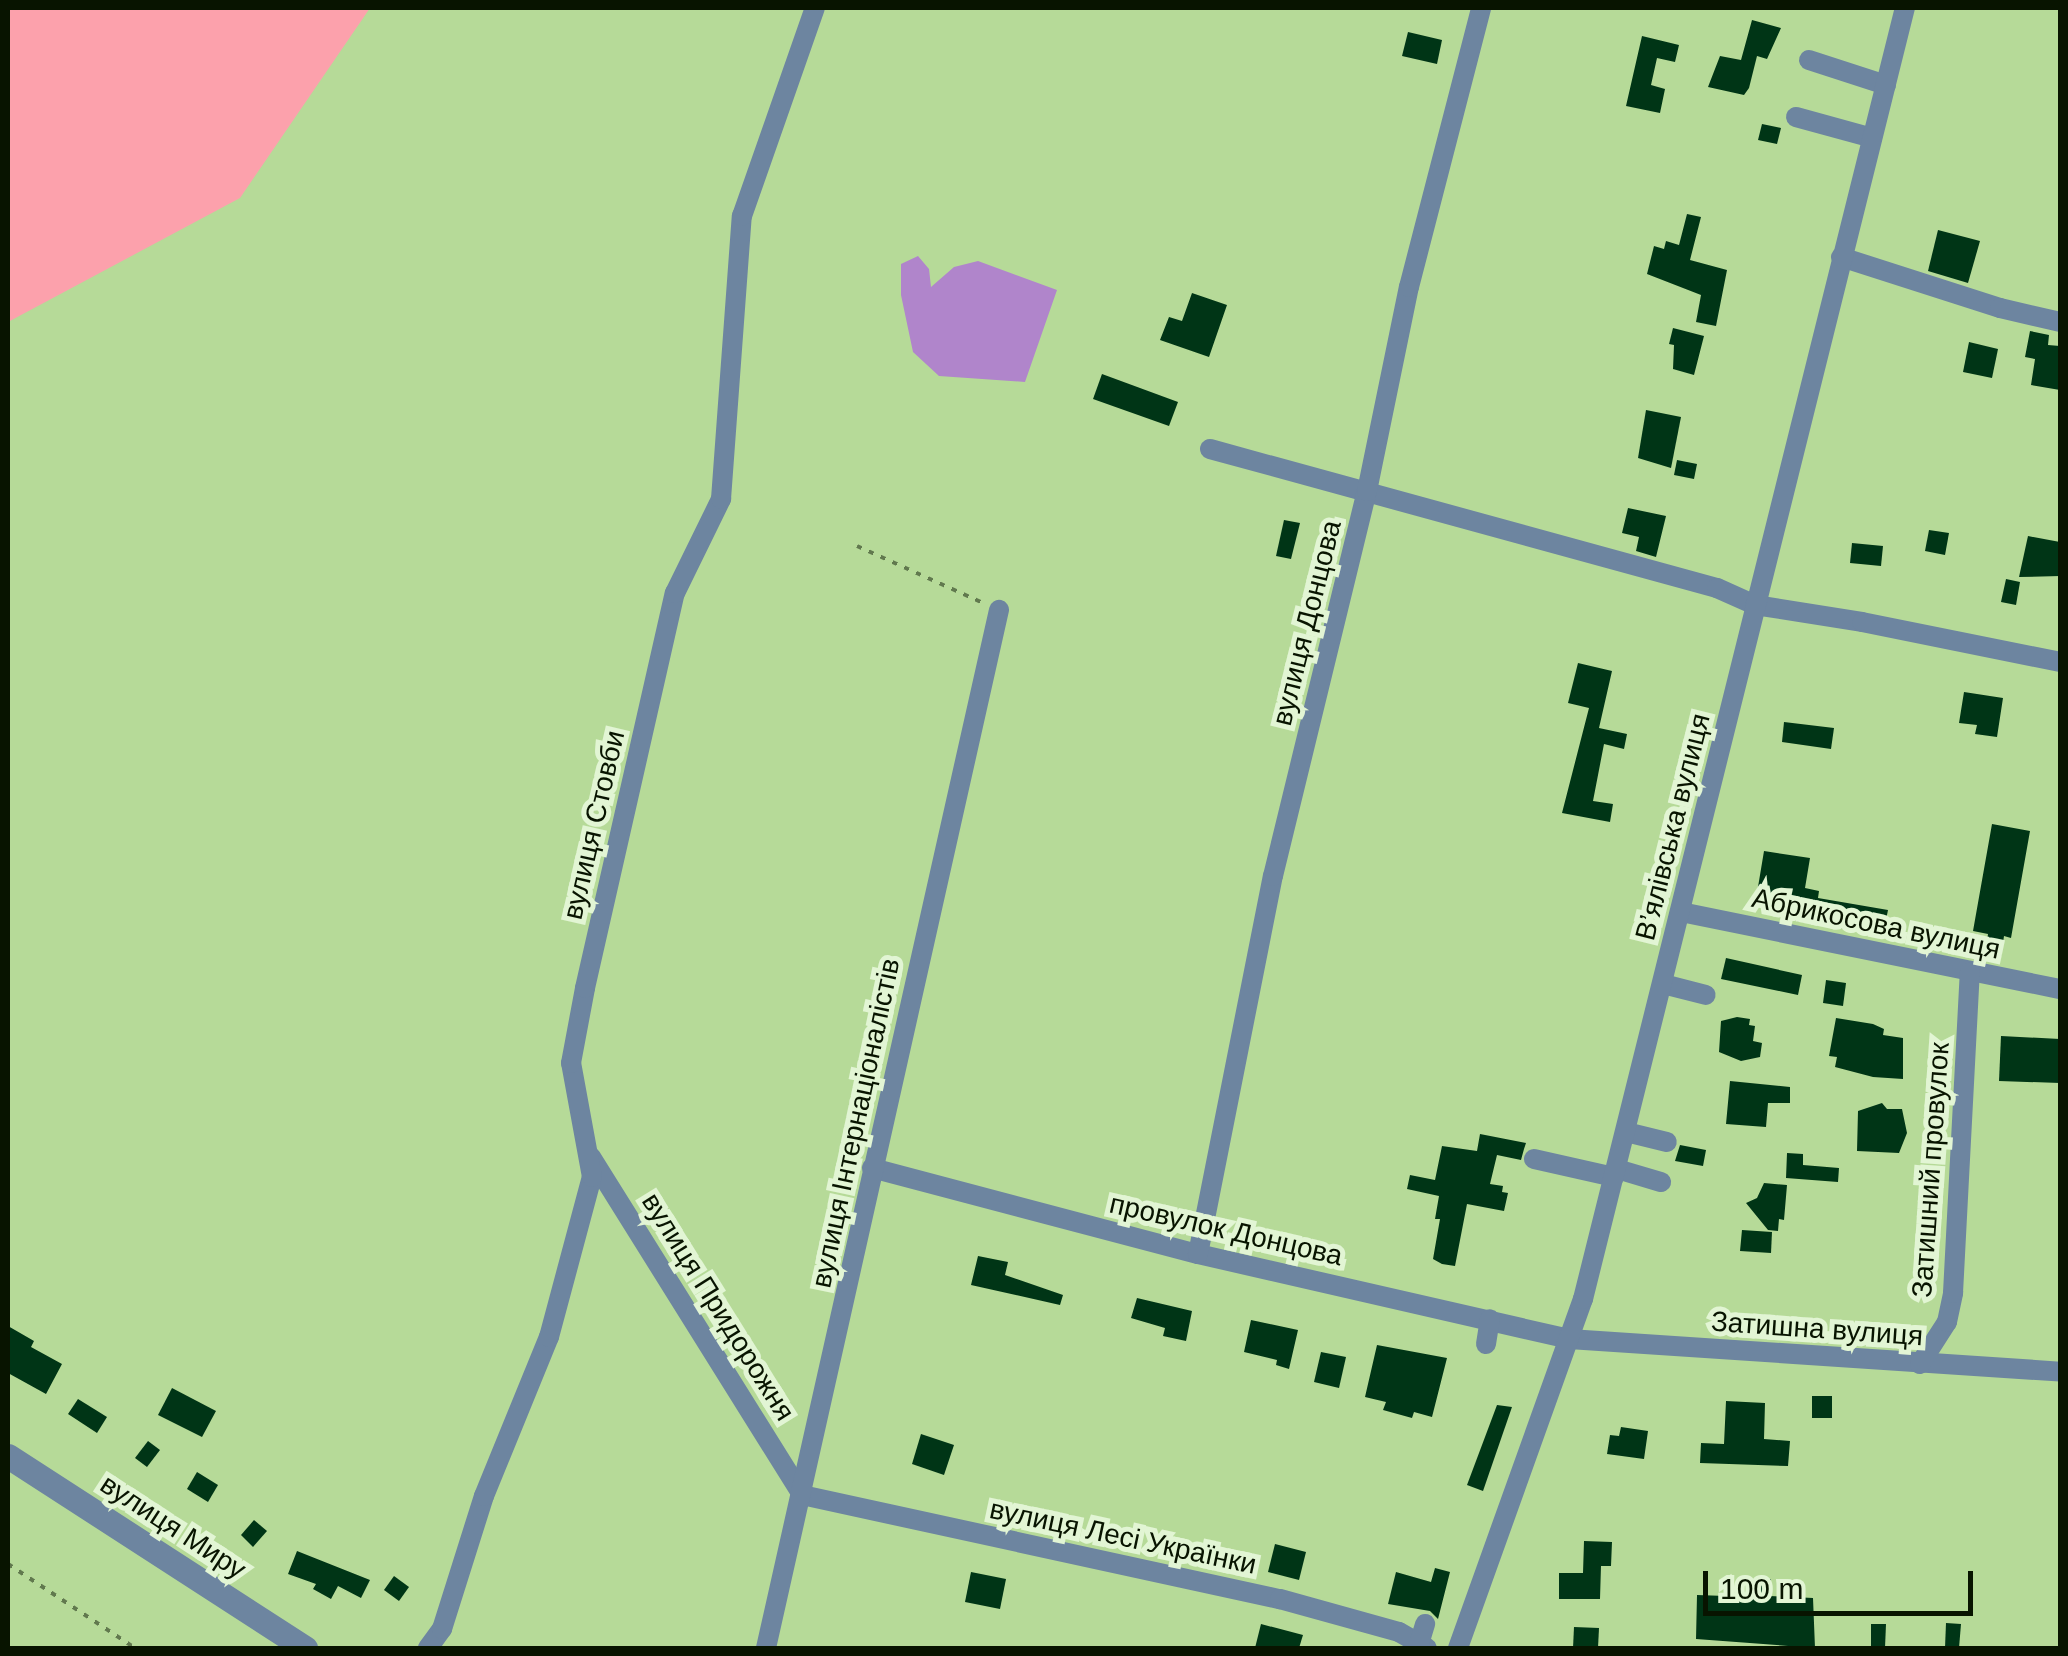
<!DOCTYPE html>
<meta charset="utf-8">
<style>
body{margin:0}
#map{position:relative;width:2068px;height:1656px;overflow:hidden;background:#b6da98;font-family:Helvetica,sans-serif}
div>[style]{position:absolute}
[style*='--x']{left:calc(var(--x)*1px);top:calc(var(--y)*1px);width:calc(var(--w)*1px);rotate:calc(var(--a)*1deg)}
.green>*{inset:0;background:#fca1ac}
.water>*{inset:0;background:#b085cb}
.building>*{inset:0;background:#003516}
.path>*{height:4px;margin-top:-2px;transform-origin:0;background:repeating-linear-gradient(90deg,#61794e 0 5px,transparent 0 13px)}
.minor>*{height:20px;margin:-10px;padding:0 10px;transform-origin:10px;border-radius:10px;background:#6d85a0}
.tertiary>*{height:25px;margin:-12.5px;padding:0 12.5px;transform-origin:12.5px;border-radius:12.5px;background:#6d85a0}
span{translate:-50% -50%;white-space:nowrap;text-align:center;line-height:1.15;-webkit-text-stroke:10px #e2f5d4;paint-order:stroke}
.street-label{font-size:28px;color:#081400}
.frame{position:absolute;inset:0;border:10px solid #081400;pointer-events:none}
.scale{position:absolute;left:1703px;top:1571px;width:270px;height:45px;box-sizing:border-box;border:5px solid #081400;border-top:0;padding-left:12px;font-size:30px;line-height:35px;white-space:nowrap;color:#081400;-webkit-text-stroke:8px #e2f5d4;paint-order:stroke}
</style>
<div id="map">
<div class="green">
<div style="clip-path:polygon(8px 8px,370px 8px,240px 198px,8px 322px)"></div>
</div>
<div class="water">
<div style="clip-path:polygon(918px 256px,929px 269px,931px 287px,954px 267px,978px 261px,1057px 290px,1025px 382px,939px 376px,913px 352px,901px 295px,901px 264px)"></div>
</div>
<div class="building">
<div style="clip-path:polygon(1752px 20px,1781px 28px,1767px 59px,1757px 56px,1749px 88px,1744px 95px,1708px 87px,1720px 56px,1741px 60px)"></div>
<div style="clip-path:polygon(1408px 32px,1442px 40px,1437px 64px,1402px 56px)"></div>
<div style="clip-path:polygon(1642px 36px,1679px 45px,1675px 62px,1657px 58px,1651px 85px,1665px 89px,1660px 113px,1626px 106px)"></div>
<div style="clip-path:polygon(1762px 124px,1781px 128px,1777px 144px,1758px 140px)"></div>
<div style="clip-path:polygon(1687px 214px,1701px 217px,1690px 260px,1727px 270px,1716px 326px,1696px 322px,1701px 295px,1647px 274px,1654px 246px,1664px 249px,1666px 241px,1679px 245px)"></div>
<div style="clip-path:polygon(1938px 230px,1980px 241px,1968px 283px,1928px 271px)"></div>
<div style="clip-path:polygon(1192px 293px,1227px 305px,1209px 357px,1160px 340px,1169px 317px,1182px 321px)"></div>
<div style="clip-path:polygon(1673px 328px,1704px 336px,1694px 375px,1673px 369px,1674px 345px,1669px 344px)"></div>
<div style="clip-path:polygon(2030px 331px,2049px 335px,2048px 345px,2060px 346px,2060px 390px,2031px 385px,2035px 359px,2025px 357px)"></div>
<div style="clip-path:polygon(1969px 342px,1998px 349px,1992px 378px,1963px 372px)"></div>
<div style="clip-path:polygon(1102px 374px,1178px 402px,1169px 426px,1093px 399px)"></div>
<div style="clip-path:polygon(1646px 410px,1681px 417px,1671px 468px,1638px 458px)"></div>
<div style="clip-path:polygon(1677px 460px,1697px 464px,1694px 479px,1674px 475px)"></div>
<div style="clip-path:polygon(1628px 508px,1666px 516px,1656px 557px,1636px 551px,1639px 537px,1622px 533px)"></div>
<div style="clip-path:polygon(1284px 520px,1300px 523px,1291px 559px,1276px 556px)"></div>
<div style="clip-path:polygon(1929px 530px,1949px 533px,1945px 555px,1925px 551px)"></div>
<div style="clip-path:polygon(2028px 536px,2060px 542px,2060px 576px,2019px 577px)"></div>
<div style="clip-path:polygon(1852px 543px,1883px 546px,1881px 566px,1850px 563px)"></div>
<div style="clip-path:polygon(2006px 579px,2020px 582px,2016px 605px,2001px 602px)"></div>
<div style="clip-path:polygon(1578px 663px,1612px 671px,1599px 728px,1627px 734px,1624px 749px,1604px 744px,1593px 801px,1613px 804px,1610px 822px,1562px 813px,1589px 708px,1568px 703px)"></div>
<div style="clip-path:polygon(1964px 692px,2003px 698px,1997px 737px,1975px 734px,1977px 725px,1959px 723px)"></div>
<div style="clip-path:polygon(1784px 722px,1834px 728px,1831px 749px,1782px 742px)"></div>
<div style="clip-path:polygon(1992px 824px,2030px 831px,2011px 938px,2004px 936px,2001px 956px,1985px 953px,1988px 934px,1973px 931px)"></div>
<div style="clip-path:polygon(1764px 851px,1810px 858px,1805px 888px,1819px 891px,1818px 898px,1888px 910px,1883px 935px,1834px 927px,1835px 920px,1814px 916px,1813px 924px,1791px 920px,1793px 905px,1756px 899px)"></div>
<div style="clip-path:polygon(1726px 958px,1802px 975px,1798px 995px,1721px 979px)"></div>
<div style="clip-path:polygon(1826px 980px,1846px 983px,1843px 1006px,1823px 1003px)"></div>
<div style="clip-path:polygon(1737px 1017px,1750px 1019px,1749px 1025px,1755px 1026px,1753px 1041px,1762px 1043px,1760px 1057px,1741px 1061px,1719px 1052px,1721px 1021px)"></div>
<div style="clip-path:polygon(1836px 1018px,1873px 1024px,1884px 1029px,1883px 1035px,1903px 1038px,1903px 1079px,1873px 1077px,1835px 1067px,1837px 1057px,1829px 1056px)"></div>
<div style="clip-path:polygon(2001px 1036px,2060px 1039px,2060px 1083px,1999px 1081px)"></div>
<div style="clip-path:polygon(1730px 1081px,1790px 1087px,1790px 1103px,1768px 1103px,1766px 1127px,1726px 1124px)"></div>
<div style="clip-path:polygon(1882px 1103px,1887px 1109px,1902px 1109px,1907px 1133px,1899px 1153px,1857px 1151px,1858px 1111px)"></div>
<div style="clip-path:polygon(1480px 1134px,1526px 1143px,1524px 1149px,1521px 1160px,1497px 1155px,1490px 1184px,1503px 1186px,1502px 1192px,1508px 1193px,1504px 1211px,1467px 1204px,1455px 1266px,1442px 1264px,1433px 1259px,1440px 1219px,1435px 1219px,1439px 1196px,1407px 1189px,1410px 1175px,1435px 1180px,1442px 1146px,1477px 1151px)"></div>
<div style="clip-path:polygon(1680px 1145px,1706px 1150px,1703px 1166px,1675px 1161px)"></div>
<div style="clip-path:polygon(1787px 1153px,1803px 1154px,1803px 1165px,1839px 1168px,1838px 1182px,1786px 1178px)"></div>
<div style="clip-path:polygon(1764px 1183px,1787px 1185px,1784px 1220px,1779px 1219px,1778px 1231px,1768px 1230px,1746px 1203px,1757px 1198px)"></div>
<div style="clip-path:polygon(1742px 1230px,1772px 1232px,1771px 1253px,1740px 1251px)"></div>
<div style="clip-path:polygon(978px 1256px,1008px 1262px,1005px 1275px,1063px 1295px,1060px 1305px,971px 1285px)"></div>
<div style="clip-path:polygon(1137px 1298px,1192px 1311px,1186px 1341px,1163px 1336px,1165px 1328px,1131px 1318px)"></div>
<div style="clip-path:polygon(1251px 1320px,1298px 1330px,1289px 1369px,1276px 1365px,1277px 1360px,1244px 1352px)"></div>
<div style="clip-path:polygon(8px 1326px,34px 1341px,31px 1347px,62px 1364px,46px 1394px,8px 1373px)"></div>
<div style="clip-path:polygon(1377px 1345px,1447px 1358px,1432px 1417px,1414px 1412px,1412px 1418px,1383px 1410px,1386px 1402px,1365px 1397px)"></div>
<div style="clip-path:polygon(1321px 1352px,1346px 1357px,1339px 1388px,1314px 1382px)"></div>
<div style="clip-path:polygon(172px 1388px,216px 1411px,202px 1437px,158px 1415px)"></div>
<div style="clip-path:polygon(1812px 1396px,1832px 1396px,1832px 1418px,1812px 1418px)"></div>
<div style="clip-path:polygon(78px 1399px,107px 1417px,97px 1433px,68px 1414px)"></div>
<div style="clip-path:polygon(1726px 1401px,1765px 1403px,1764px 1439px,1790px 1441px,1788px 1466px,1700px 1463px,1701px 1443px,1724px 1444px)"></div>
<div style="clip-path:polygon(1497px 1405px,1512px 1407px,1483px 1491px,1467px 1485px)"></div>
<div style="clip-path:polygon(1621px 1427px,1648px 1431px,1644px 1459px,1607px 1454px,1610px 1435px,1619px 1436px)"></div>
<div style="clip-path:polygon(921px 1434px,954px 1445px,944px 1475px,912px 1464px)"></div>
<div style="clip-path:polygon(148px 1441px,160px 1450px,147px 1467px,135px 1458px)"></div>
<div style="clip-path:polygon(197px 1472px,218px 1485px,208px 1502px,187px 1489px)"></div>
<div style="clip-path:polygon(254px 1520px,267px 1531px,253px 1547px,241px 1535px)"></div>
<div style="clip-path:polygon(1584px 1541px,1612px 1542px,1611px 1566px,1601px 1566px,1600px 1599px,1559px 1599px,1559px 1573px,1583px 1573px)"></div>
<div style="clip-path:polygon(1275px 1544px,1306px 1552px,1299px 1580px,1268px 1572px)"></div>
<div style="clip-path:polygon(297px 1551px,370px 1580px,361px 1598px,338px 1586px,331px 1599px,313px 1589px,316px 1584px,288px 1574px)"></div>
<div style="clip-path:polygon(1435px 1568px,1450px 1572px,1438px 1619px,1430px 1611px,1388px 1604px,1396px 1572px,1431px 1582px)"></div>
<div style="clip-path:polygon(971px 1572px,1006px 1579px,1000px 1609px,965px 1602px)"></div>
<div style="clip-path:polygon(394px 1576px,409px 1587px,399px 1601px,384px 1590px)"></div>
<div style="clip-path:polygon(1756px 1579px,1771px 1579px,1770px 1596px,1813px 1598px,1815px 1648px,1696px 1639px,1697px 1595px,1755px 1597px)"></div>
<div style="clip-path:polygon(1946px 1623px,1961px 1624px,1959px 1648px,1945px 1648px)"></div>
<div style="clip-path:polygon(1261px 1624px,1303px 1635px,1299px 1648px,1255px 1648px)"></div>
<div style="clip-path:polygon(1871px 1624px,1886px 1624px,1885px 1648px,1871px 1648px)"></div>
<div style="clip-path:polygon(1574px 1627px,1599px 1628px,1598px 1648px,1573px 1648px)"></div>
</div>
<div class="path">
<div style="--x:857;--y:546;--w:136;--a:24.3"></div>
<div style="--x:8;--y:1564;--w:152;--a:33.5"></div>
</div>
<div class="minor">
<div style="--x:1809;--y:60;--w:81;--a:18"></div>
<div style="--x:1796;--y:117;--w:79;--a:15.4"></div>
<div style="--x:1841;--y:257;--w:167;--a:17.8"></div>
<div style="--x:2000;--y:308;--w:62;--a:13.1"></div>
<div style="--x:1210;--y:449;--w:526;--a:15.33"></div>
<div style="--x:1717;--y:588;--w:42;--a:24.1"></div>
<div style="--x:1755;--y:605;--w:108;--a:9"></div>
<div style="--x:1862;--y:622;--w:202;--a:11.4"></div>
<div style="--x:1681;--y:912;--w:387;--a:11.5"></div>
<div style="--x:1663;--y:984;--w:44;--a:14.3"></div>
<div style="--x:1626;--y:1132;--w:42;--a:13.7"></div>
<div style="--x:591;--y:1157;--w:398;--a:58"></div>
<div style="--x:802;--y:1495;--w:489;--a:12.3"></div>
<div style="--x:1280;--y:1599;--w:123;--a:15.5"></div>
<div style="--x:1399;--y:1632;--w:32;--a:30"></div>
<div style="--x:1534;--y:1159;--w:82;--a:12.7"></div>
<div style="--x:872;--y:1168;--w:337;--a:14.8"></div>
<div style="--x:1198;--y:1254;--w:381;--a:12.9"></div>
<div style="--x:1569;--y:1339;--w:492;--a:3.8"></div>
<div style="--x:1617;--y:1169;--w:46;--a:16.5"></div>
<div style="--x:1198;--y:1254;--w:385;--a:-78.8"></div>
<div style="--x:1273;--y:876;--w:396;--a:-76.3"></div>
<div style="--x:1367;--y:491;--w:208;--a:-78.4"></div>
<div style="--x:1409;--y:287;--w:288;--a:-75.5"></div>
<div style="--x:1486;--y:1344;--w:25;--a:-81"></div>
<div style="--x:1920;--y:1364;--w:50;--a:-57.3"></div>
<div style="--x:1947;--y:1322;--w:30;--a:-78"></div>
<div style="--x:1953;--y:1293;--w:321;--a:-87"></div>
<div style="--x:1419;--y:1644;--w:21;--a:-73"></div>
<div style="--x:428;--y:1648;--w:24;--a:-54"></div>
<div style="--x:442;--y:1629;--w:139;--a:-72.5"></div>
<div style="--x:484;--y:1496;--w:172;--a:-67.8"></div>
<div style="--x:549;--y:1337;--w:166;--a:-75"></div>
<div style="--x:592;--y:1177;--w:116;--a:-100.4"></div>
<div style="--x:571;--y:1063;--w:76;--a:-79.4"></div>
<div style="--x:585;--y:988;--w:405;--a:-77.2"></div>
<div style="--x:675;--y:593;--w:105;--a:-63.9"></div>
<div style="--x:721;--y:499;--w:284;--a:-85.8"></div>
<div style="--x:742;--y:216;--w:220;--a:-70.7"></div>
<div style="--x:766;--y:1648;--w:1064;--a:-77.35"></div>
<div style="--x:1458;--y:1648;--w:371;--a:-70.3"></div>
<div style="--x:1583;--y:1299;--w:1331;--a:-76"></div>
</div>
<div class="tertiary">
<div style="--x:8;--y:1456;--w:354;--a:32.9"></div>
</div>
<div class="street-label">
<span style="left:1307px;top:623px;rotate:-76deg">вулиця Донцова</span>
<span style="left:594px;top:825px;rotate:-77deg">вулиця Стовби</span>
<span style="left:1673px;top:827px;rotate:-76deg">В’ялівська вулиця</span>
<span style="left:1876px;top:924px;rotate:12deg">Абрикосова вулиця</span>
<span style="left:856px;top:1123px;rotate:-78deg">вулиця Інтернаціоналістів</span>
<span style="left:1931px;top:1170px;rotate:-86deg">Затишний провулок</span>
<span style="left:1226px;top:1230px;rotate:13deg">провулок Донцова</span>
<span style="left:718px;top:1307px;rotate:58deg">вулиця Придорожня</span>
<span style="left:1817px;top:1329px;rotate:4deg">Затишна вулиця</span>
<span style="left:173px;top:1527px;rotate:33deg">вулиця Миру</span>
<span style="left:1123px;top:1537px;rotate:12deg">вулиця Лесі Українки</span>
</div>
<div class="frame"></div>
<div class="scale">100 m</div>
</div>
